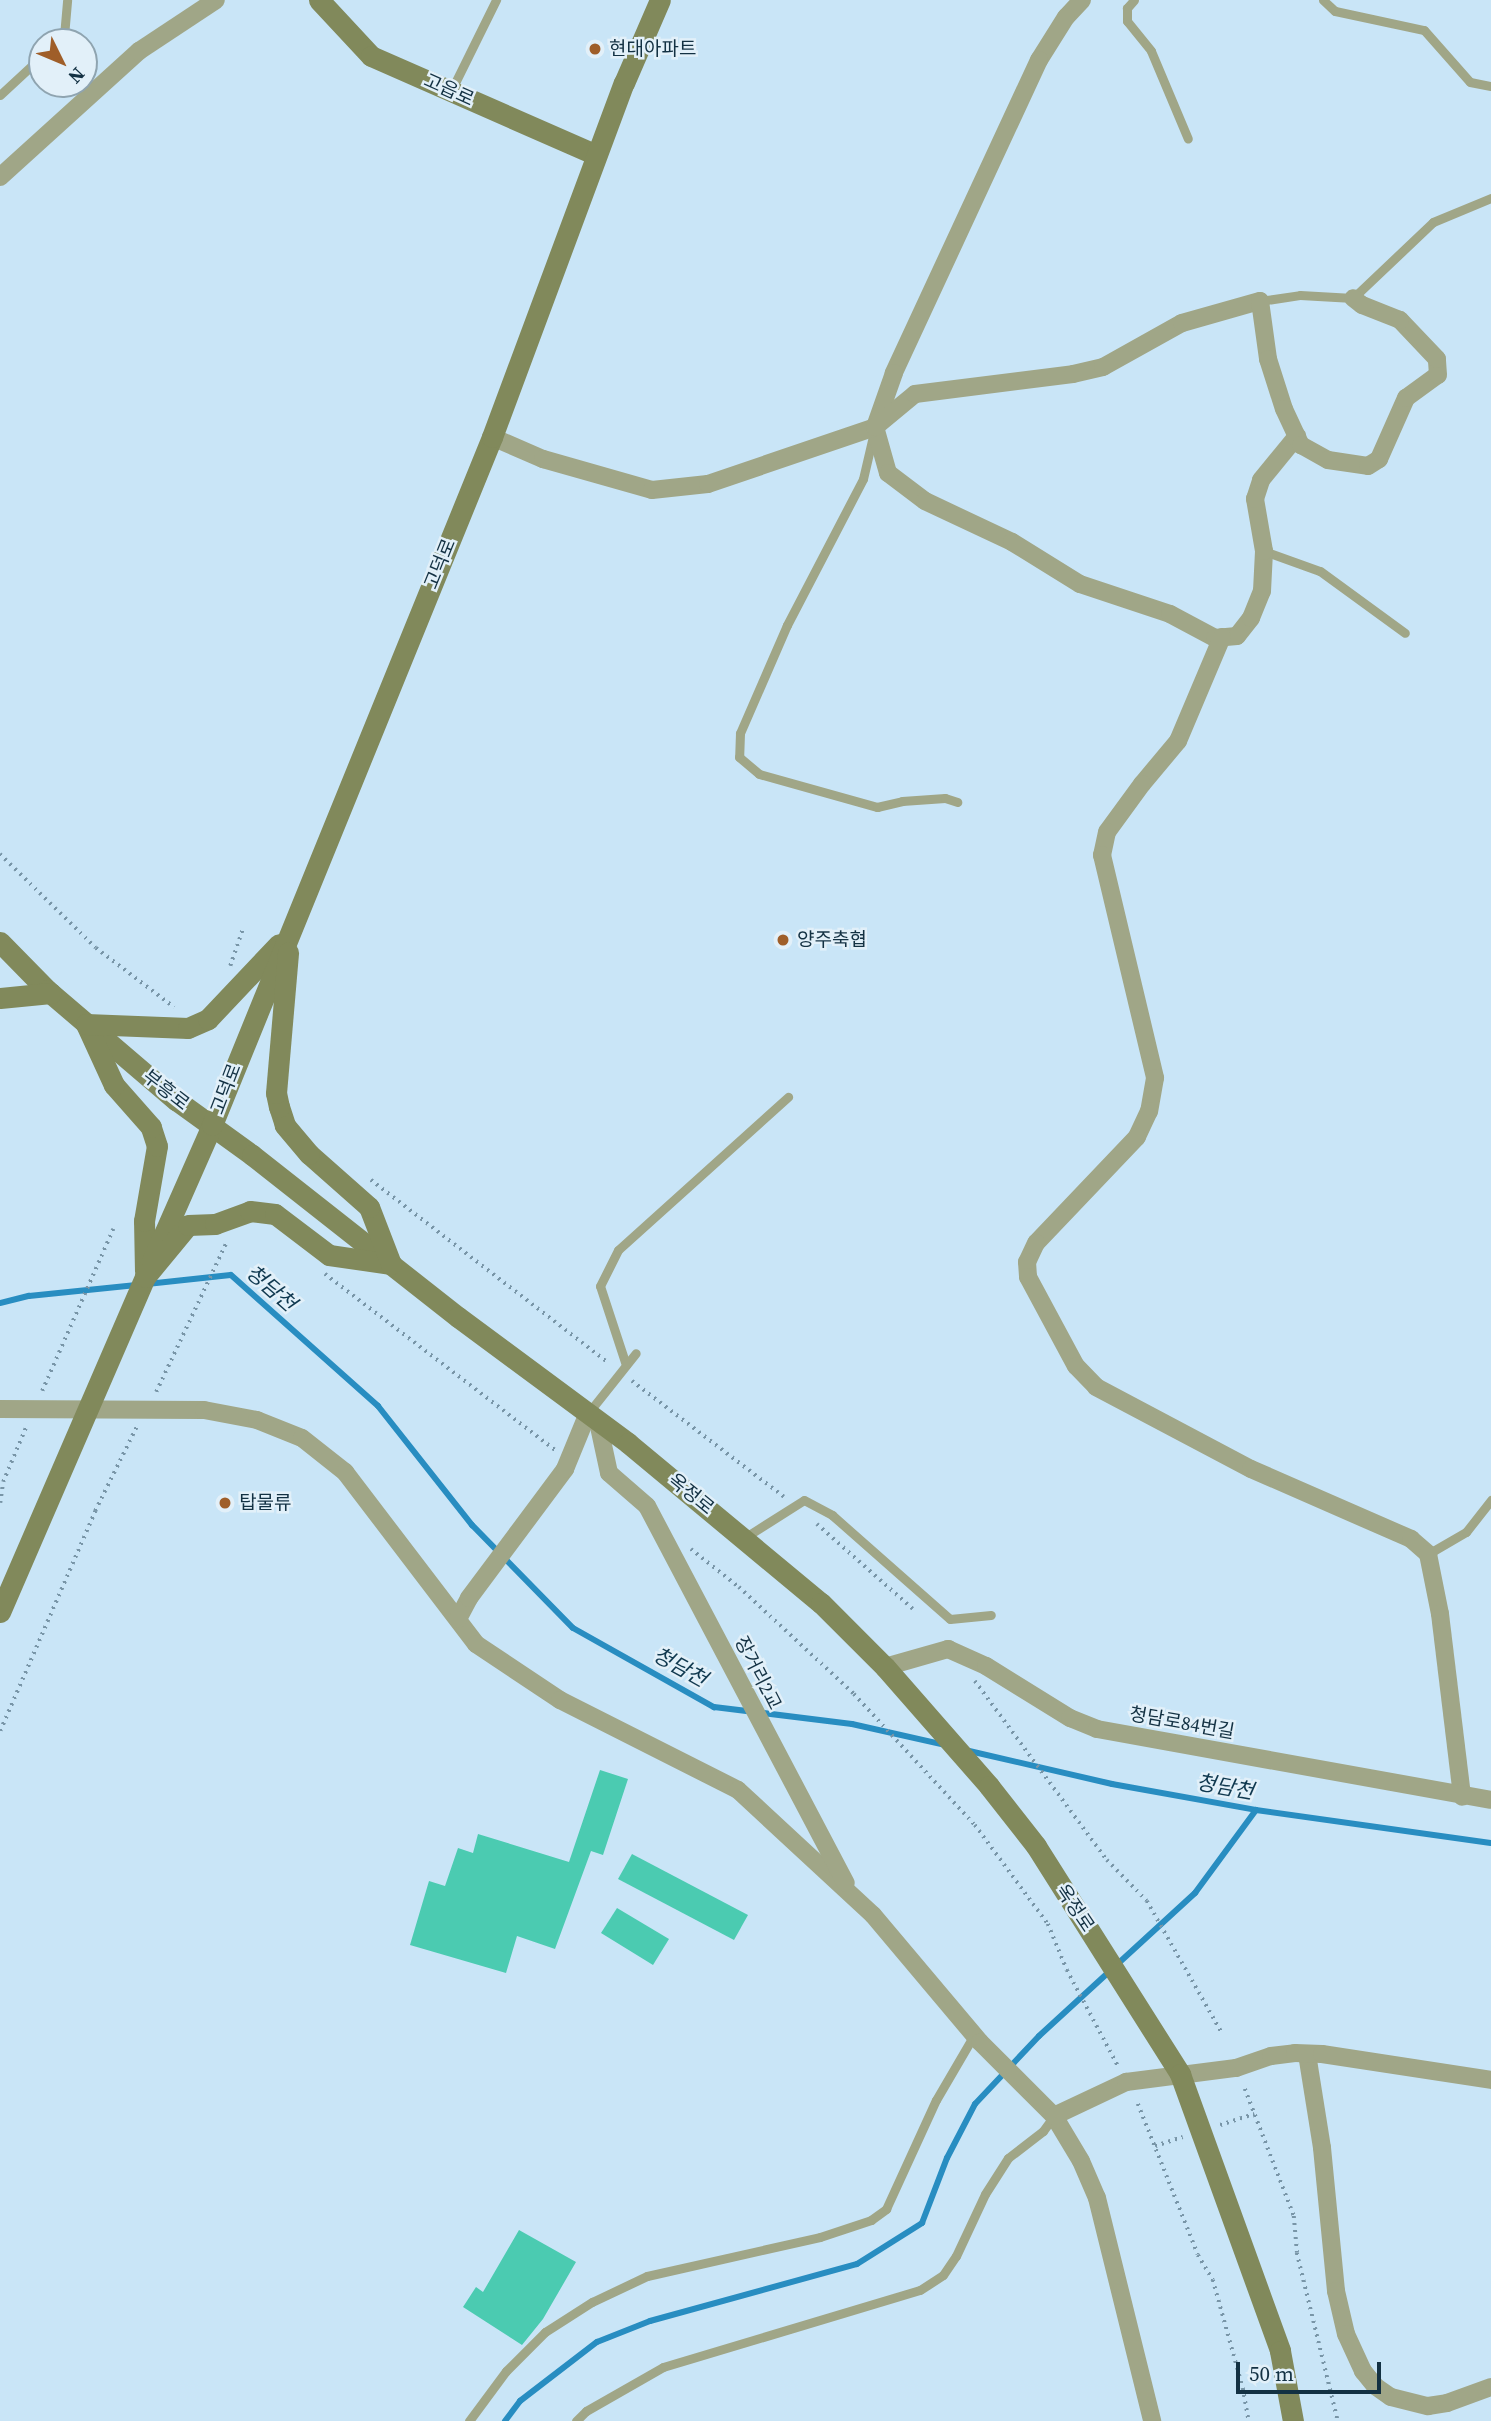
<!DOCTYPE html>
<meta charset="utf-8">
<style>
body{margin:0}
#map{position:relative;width:1491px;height:2421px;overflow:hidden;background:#c9e5f7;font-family:"Source Serif 4","Noto Sans KR",serif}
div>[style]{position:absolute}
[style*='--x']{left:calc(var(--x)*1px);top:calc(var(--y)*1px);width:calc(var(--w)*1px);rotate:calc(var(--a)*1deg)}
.stream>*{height:6px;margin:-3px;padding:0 3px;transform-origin:3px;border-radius:3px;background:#288dc1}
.building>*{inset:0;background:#4bcbb1}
.path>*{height:3.5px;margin-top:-1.75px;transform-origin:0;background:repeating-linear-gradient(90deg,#7895a7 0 2px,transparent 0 7px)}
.lane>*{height:9px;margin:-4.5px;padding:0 4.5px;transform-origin:4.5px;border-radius:4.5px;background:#a0a687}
.street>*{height:18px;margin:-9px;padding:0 9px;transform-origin:9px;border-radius:9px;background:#a0a687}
.secondary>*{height:21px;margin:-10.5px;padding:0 10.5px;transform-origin:10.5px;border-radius:10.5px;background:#81895b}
.dots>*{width:19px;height:19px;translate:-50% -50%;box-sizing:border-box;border:4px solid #e2f0f9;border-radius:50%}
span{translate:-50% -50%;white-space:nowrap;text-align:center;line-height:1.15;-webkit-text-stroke:5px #e2f0f9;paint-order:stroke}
.poi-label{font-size:19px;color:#133143}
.left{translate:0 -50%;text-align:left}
.street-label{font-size:19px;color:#133143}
.water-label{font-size:21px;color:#0f384f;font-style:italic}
.north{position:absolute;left:28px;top:28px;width:70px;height:70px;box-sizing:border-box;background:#e2f0f9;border:2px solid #8fa4b0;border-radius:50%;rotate:133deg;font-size:19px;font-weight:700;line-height:28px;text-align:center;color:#133143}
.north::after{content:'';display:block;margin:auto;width:24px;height:32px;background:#9f5e29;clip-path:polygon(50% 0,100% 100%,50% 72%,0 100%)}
.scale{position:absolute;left:1236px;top:2362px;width:145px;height:32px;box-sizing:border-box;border:4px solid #133143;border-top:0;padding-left:9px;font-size:21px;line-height:24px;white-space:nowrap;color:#133143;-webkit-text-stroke:5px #e2f0f9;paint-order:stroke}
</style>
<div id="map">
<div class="stream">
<div style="--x:147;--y:1284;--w:84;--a:-6.1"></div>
<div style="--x:231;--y:1275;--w:197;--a:41.7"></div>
<div style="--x:378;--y:1406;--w:152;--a:51.7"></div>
<div style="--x:472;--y:1525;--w:144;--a:45.6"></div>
<div style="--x:573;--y:1628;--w:162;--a:29.3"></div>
<div style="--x:714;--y:1707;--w:139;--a:7"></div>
<div style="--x:852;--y:1724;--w:95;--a:12.7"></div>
<div style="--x:0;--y:1303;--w:30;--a:-14"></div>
<div style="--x:29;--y:1296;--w:108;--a:-5.9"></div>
<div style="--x:965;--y:1750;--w:151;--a:13"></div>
<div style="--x:1112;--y:1784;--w:146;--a:10.2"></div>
<div style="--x:1256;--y:1810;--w:237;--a:8"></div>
<div style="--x:505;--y:2421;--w:25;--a:-53"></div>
<div style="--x:520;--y:2401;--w:97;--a:-37.5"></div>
<div style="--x:597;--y:2342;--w:57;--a:-21.6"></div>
<div style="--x:650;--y:2321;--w:215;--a:-15.4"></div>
<div style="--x:857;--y:2264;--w:77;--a:-32.2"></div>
<div style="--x:922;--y:2223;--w:70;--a:-69"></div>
<div style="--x:947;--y:2158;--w:61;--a:-62.6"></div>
<div style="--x:975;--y:2104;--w:93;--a:-46.7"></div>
<div style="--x:1039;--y:2036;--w:212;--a:-42.5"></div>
<div style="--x:1195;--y:1893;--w:103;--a:-53.7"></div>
</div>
<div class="building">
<div style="clip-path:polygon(600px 1770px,628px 1779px,603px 1855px,591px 1851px,555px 1949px,517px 1936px,506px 1973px,410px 1945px,429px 1881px,445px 1886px,458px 1848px,473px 1853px,478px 1834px,569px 1862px)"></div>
<div style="clip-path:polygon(632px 1854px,748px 1915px,734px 1940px,618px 1879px)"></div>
<div style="clip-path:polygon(617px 1908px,669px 1939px,653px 1965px,601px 1933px)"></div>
<div style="clip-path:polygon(519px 2230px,576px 2262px,543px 2319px,522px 2345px,463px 2307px,476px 2287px,483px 2292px)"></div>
</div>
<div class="path">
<div style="--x:0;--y:854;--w:134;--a:44.4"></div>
<div style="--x:96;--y:948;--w:98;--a:37.1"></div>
<div style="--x:230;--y:966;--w:39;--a:-71"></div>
<div style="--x:371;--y:1180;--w:300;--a:37.6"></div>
<div style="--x:325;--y:1274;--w:290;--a:37.4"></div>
<div style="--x:632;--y:1381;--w:191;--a:37.3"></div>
<div style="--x:42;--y:1391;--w:177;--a:-66.3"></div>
<div style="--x:156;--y:1392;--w:167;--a:-64.8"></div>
<div style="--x:0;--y:1503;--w:21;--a:-82"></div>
<div style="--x:3;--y:1482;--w:60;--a:-67.3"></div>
<div style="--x:817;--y:1524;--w:128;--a:41.5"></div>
<div style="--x:691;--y:1549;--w:61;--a:38.4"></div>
<div style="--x:739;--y:1587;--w:157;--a:42.9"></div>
<div style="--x:854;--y:1694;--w:178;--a:47.3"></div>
<div style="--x:975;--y:1825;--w:123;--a:53.6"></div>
<div style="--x:1048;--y:1924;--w:50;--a:67.6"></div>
<div style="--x:1067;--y:1970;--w:109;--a:62"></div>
<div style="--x:975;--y:1681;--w:222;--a:53.6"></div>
<div style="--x:1107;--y:1860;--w:57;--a:45.7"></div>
<div style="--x:1147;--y:1901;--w:152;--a:60.4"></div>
<div style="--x:0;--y:1731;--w:240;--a:-66.6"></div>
<div style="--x:95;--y:1511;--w:95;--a:-63.7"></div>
<div style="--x:1245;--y:2089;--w:136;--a:68.9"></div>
<div style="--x:1294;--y:2216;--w:37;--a:85"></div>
<div style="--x:1297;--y:2253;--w:173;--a:76.3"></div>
<div style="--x:1138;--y:2104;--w:162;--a:68.3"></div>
<div style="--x:1198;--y:2255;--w:29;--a:59"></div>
<div style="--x:1213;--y:2280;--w:112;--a:74.5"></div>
<div style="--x:1243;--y:2388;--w:34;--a:80"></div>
<div style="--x:1220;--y:2125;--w:36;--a:-18"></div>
<div style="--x:1155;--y:2146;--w:29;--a:-18"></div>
</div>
<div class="lane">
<div style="--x:1134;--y:0;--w:11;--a:131"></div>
<div style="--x:1127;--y:8;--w:13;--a:90"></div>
<div style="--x:1127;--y:21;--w:38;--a:51"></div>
<div style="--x:1151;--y:51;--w:95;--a:67.2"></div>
<div style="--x:1323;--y:0;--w:16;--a:43"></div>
<div style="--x:1335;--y:11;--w:91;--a:12.1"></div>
<div style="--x:1424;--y:30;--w:69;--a:48.5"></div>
<div style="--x:1470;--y:82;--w:21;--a:11"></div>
<div style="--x:57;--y:42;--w:9;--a:-41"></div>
<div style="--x:64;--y:36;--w:36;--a:-85"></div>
<div style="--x:451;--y:91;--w:102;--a:-63.7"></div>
<div style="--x:0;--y:95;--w:57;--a:-42.9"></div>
<div style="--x:1260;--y:301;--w:40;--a:-8.5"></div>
<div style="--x:1300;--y:295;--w:53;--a:3.2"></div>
<div style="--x:1353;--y:298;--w:110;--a:-43.5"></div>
<div style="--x:1433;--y:222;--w:63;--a:-22.5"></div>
<div style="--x:873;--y:436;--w:44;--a:103.1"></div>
<div style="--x:863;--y:479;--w:165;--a:117.5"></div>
<div style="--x:787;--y:625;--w:118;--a:113.5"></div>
<div style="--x:740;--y:733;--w:24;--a:92"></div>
<div style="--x:739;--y:757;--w:26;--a:40"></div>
<div style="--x:759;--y:774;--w:123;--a:15.6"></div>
<div style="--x:877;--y:807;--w:26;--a:-13"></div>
<div style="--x:902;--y:801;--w:43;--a:-4"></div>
<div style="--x:945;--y:798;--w:13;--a:18"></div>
<div style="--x:1264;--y:551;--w:59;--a:19.7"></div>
<div style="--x:1320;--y:571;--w:105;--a:36.1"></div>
<div style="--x:626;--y:1365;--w:83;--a:-108.2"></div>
<div style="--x:600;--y:1286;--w:40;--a:-63.4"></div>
<div style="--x:618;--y:1250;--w:229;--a:-42"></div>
<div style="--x:589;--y:1412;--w:75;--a:-51.5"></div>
<div style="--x:744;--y:1538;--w:71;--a:-32.3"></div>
<div style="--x:804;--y:1500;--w:32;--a:28"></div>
<div style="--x:832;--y:1515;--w:157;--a:41.4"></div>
<div style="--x:950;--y:1619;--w:41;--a:-5.6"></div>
<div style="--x:1428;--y:1554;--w:44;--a:-30.1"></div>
<div style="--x:1466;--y:1532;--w:41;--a:-52"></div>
<div style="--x:469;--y:2421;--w:62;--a:-53.5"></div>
<div style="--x:506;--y:2371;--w:55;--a:-45"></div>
<div style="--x:545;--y:2332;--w:56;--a:-32.6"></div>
<div style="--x:592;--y:2302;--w:61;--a:-25.3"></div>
<div style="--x:647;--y:2276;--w:177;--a:-12.7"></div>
<div style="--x:820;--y:2237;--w:54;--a:-18.4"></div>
<div style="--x:871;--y:2220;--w:19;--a:-36"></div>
<div style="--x:886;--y:2209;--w:120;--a:-65.4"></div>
<div style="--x:936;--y:2100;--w:75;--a:-59.7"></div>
<div style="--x:576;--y:2421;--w:14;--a:-45"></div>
<div style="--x:586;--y:2411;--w:89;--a:-29.7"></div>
<div style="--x:663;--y:2367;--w:268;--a:-16.7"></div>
<div style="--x:920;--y:2290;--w:27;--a:-33"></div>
<div style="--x:943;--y:2275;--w:23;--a:-56"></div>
<div style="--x:956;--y:2256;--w:68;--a:-64.9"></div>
<div style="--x:985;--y:2194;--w:43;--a:-57.4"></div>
<div style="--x:1008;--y:2158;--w:44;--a:-37.6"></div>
<div style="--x:1043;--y:2131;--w:19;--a:-54"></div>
</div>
<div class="street">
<div style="--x:1082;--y:0;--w:23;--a:133"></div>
<div style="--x:1066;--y:17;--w:51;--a:122.1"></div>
<div style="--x:1039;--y:60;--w:345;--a:114.9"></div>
<div style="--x:894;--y:373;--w:57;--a:109.4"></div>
<div style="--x:875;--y:427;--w:48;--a:74.2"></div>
<div style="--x:888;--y:473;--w:46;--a:37.1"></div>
<div style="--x:925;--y:501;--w:96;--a:25.2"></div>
<div style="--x:1012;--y:542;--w:80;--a:31.7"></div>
<div style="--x:1080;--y:584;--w:95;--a:18.4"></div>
<div style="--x:1170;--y:614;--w:51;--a:28.1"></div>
<div style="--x:1215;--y:638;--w:22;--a:-5"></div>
<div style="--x:1237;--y:636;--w:23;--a:-52"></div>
<div style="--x:1251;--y:618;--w:29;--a:-68"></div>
<div style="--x:1262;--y:591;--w:40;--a:-87.1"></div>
<div style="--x:1264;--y:551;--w:53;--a:-99.8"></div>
<div style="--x:1255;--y:499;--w:20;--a:-72"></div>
<div style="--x:1261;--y:480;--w:57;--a:-50.7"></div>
<div style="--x:0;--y:177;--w:188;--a:-42.2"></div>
<div style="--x:139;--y:51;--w:92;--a:-33.5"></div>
<div style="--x:492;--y:437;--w:56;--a:23.3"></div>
<div style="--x:543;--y:459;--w:113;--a:15.9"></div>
<div style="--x:652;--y:490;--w:56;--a:-6.1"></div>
<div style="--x:708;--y:484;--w:176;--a:-18.8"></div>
<div style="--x:875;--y:427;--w:52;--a:-39.5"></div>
<div style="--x:915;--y:394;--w:159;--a:-7.2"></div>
<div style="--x:1073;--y:374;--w:31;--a:-13"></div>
<div style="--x:1103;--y:367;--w:90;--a:-29.1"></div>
<div style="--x:1182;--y:323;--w:81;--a:-15.8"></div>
<div style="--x:1260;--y:301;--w:59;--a:82.1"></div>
<div style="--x:1268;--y:359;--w:52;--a:72.3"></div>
<div style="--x:1284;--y:409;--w:40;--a:65"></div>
<div style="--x:1301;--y:445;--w:31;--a:29"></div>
<div style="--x:1328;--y:460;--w:40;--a:8.5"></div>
<div style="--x:1368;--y:466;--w:13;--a:-32"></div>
<div style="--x:1379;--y:459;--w:67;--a:-66.1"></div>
<div style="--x:1406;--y:398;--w:39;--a:-36"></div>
<div style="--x:1438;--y:375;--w:16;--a:-94"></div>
<div style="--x:1437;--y:359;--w:54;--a:-133.5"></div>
<div style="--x:1400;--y:320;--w:41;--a:-158.5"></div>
<div style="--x:1362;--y:305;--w:11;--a:-142"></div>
<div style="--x:1222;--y:637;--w:113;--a:112.9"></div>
<div style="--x:1178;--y:741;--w:56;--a:129.9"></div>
<div style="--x:1142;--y:784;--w:59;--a:126.1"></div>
<div style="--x:1107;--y:832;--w:24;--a:102"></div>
<div style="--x:1102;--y:855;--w:229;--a:76.6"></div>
<div style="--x:1155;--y:1078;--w:34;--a:100"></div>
<div style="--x:1149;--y:1111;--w:29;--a:115"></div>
<div style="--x:1137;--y:1137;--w:146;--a:133.6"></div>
<div style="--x:1036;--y:1243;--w:21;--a:115"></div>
<div style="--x:1027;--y:1262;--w:15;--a:86"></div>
<div style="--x:1028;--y:1277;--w:101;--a:61.7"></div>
<div style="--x:1076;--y:1366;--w:29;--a:46"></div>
<div style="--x:1096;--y:1387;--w:175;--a:27.9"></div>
<div style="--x:1251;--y:1469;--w:175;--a:23.6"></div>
<div style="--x:1411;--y:1539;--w:23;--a:41"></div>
<div style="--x:1428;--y:1554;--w:61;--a:78.7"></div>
<div style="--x:1440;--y:1614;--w:184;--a:83.1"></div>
<div style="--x:0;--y:1409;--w:204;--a:0.3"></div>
<div style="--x:204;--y:1410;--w:54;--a:10.7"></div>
<div style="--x:257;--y:1420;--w:48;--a:21.8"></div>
<div style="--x:302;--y:1438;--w:55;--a:38.3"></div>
<div style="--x:345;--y:1472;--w:216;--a:52.7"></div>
<div style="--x:476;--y:1644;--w:101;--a:33.7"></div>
<div style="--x:560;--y:1700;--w:199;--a:26.8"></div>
<div style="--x:738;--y:1790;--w:184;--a:42.8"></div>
<div style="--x:873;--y:1915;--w:166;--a:49.9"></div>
<div style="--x:980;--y:2042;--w:105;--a:45"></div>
<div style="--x:1054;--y:2116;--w:52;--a:59"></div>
<div style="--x:1081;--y:2161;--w:40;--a:66.6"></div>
<div style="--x:1097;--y:2198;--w:230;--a:76.1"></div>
<div style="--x:598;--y:1422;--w:52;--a:77.8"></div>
<div style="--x:609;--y:1473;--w:50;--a:41"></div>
<div style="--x:647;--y:1506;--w:426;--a:62.2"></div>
<div style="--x:458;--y:1619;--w:24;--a:-62"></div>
<div style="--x:469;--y:1598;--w:161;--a:-53.3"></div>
<div style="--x:565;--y:1469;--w:61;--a:-67.7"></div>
<div style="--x:885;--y:1667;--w:66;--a:-15.9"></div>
<div style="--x:948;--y:1649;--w:42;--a:24.1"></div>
<div style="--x:986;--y:1666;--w:99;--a:31.8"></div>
<div style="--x:1070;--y:1718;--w:29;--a:22"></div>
<div style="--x:1097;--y:1729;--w:400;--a:10.2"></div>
<div style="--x:1307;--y:2054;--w:95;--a:80.9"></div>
<div style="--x:1322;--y:2148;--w:144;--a:84.4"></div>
<div style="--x:1336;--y:2291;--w:44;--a:76.9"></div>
<div style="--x:1346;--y:2334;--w:41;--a:65.3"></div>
<div style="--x:1363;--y:2371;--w:19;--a:51"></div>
<div style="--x:1375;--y:2386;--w:19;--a:35"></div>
<div style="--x:1391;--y:2397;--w:38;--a:14"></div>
<div style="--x:1428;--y:2406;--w:19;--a:-9"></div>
<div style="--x:1447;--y:2403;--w:47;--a:-20"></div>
<div style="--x:1054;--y:2116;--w:80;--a:-25.3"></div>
<div style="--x:1126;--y:2082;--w:111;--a:-7.3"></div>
<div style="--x:1236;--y:2068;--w:37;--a:-19"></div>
<div style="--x:1271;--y:2056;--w:24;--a:-7"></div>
<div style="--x:1295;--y:2053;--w:27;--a:2"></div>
<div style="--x:1322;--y:2054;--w:171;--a:8.7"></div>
</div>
<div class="secondary">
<div style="--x:319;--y:0;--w:76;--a:47.1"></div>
<div style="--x:371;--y:56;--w:246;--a:23.7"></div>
<div style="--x:0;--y:942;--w:67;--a:45.6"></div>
<div style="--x:47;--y:990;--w:170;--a:40.5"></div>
<div style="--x:176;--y:1100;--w:94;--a:35.9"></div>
<div style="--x:252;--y:1155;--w:262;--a:38.2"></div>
<div style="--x:458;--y:1317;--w:212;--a:36.5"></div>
<div style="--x:628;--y:1443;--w:251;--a:39.7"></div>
<div style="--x:821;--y:1603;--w:91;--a:45"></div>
<div style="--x:885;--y:1667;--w:158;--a:48.8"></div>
<div style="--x:989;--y:1786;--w:76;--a:51.9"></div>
<div style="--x:1036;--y:1846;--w:270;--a:57.7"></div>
<div style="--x:1180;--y:2074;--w:294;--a:70.1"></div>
<div style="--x:1280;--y:2351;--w:71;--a:79.5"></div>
<div style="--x:0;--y:998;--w:51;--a:-5.6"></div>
<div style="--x:145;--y:1271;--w:50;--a:-91.1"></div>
<div style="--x:144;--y:1221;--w:76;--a:-80.2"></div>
<div style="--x:157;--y:1146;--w:20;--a:-108"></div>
<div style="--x:151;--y:1127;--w:56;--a:-131.4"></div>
<div style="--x:114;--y:1085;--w:67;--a:-114.7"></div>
<div style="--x:86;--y:1024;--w:102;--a:2.2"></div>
<div style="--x:188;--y:1028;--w:22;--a:-24"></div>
<div style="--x:208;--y:1019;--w:103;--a:-46.6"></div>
<div style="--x:145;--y:1277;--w:166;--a:-66.2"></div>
<div style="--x:212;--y:1125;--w:743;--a:-67.85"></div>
<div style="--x:492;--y:437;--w:378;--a:-69.6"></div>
<div style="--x:624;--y:83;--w:90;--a:-66.6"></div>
<div style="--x:0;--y:1612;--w:365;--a:-66.6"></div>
<div style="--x:145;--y:1277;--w:67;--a:-50.4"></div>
<div style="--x:188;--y:1225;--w:27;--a:-2"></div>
<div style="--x:215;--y:1224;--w:37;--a:-20"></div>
<div style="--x:250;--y:1211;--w:25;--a:7"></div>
<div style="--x:275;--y:1214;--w:68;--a:37.2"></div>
<div style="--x:329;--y:1255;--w:63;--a:8.3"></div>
<div style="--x:391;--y:1264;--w:61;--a:-111.1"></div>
<div style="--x:369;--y:1207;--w:80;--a:-138.5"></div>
<div style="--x:309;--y:1154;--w:38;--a:-130"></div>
<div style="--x:285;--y:1125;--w:19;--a:-108"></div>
<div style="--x:279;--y:1107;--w:14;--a:-102"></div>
<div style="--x:276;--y:1093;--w:141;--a:-85.1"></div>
</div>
<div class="dots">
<div style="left:595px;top:49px;background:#9f5e29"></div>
<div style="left:783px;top:940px;background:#9f5e29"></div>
<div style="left:225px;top:1503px;background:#9f5e29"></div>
</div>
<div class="poi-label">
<span class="left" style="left:609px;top:49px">현대아파트</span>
<span class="left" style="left:797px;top:940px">양주축협</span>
<span class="left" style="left:239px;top:1503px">탑물류</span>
</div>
<div class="street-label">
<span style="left:449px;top:90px;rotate:24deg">고읍로</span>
<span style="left:440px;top:564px;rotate:-68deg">고덕로</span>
<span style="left:226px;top:1089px;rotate:-69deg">고덕로</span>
<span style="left:166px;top:1090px;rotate:38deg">부흥로</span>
<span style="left:691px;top:1494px;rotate:39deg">옥정로</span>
<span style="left:758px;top:1673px;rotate:63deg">장거리2교</span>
<span style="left:1182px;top:1723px;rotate:10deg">청담로84번길</span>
<span style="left:1075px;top:1908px;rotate:56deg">옥정로</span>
</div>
<div class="water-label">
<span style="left:271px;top:1288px;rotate:41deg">청담천</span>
<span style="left:680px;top:1667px;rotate:29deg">청담천</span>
<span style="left:1225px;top:1787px;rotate:10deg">청담천</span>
</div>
<div class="north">N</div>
<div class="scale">50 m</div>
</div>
